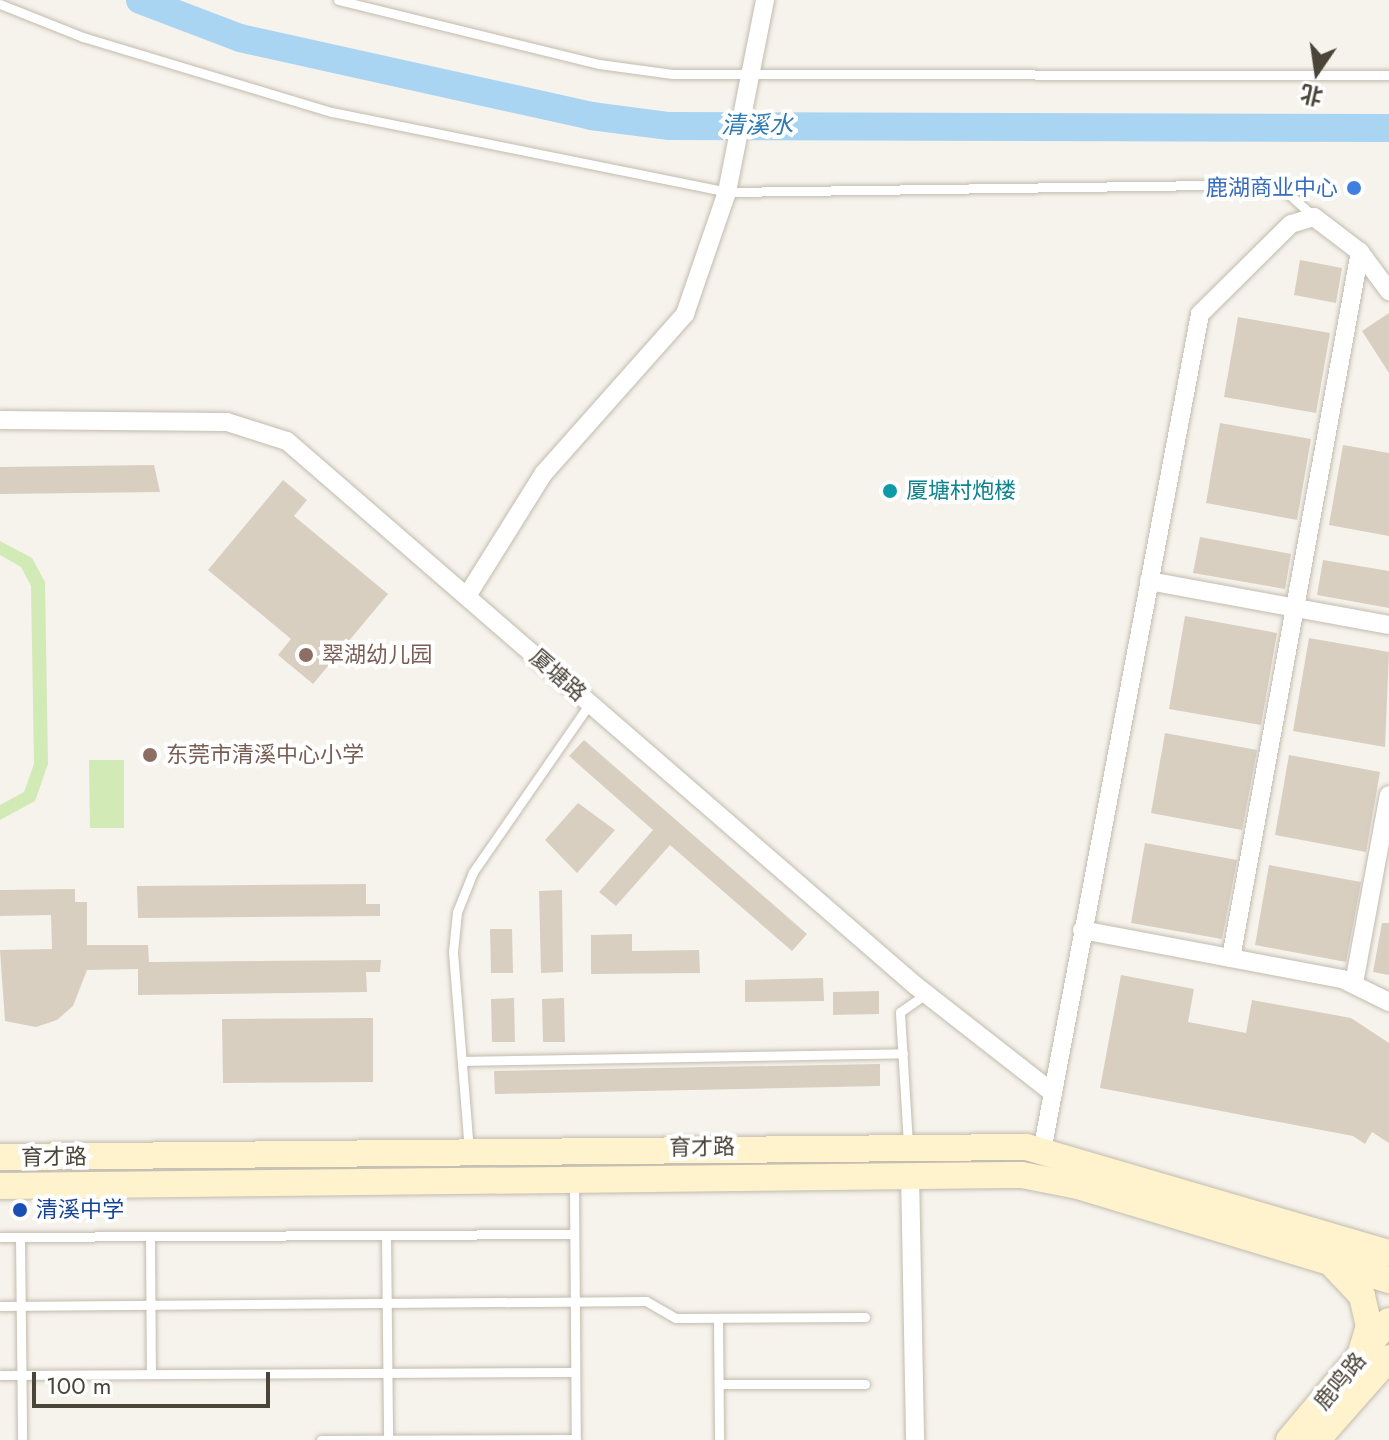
<!DOCTYPE html>
<meta charset="utf-8">
<style>
body{margin:0}
#map{position:relative;width:1389px;height:1440px;overflow:hidden;background:#f6f3ec;font-family:Jost,"Noto Sans SC",sans-serif}
div>[style]{position:absolute}
[style*='--x']{left:calc(var(--x)*1px);top:calc(var(--y)*1px);width:calc(var(--w)*1px);rotate:calc(var(--a)*1deg)}
.green>*{inset:0;background:#d2eab5}
.river>*{height:28px;margin:-14px;padding:0 14px;transform-origin:14px;border-radius:14px;background:#a9d4f2}
.building>*{inset:0;background:#d8cfc1}
.roads{filter:drop-shadow(0 0 2px #c2bbae) drop-shadow(0 0 2px #c2bbae)}
.lane>*{height:9px;margin:-4.5px;padding:0 4.5px;transform-origin:4.5px;border-radius:4.5px;background:#fff}
.street>*{height:18px;margin:-9px;padding:0 9px;transform-origin:9px;border-radius:9px;background:#fff}
.secondary>*{height:26px;margin:-13px;padding:0 13px;transform-origin:13px;border-radius:13px;background:#fff3cd}
.dots>*{width:22px;height:22px;translate:-50% -50%;box-sizing:border-box;border:4px solid #fff;border-radius:50%}
span{translate:-50% -50%;white-space:nowrap;text-align:center;line-height:1.15;-webkit-text-stroke:8px #fff;paint-order:stroke}
.shop-label{font-size:22px;color:#366cbe}
.right{translate:-100% -50%;text-align:right}
.culture-label{font-size:22px;color:#0d838f}
.left{translate:0 -50%;text-align:left}
.education-label{font-size:22px;color:#785e54}
.street-label{font-size:22px;color:#4b4439}
.transit-label{font-size:22px;color:#164399}
.water-label{font-size:24px;color:#2e7ab2;font-style:italic}
.north{position:absolute;left:1277px;top:32px;width:80px;height:80px;-webkit-text-stroke:6px #fff;paint-order:stroke;rotate:193deg;font-size:22px;font-weight:700;line-height:32px;text-align:center;color:#4b4439}
.north::after{content:'';display:block;margin:auto;width:28px;height:36px;background:#4b4439;clip-path:polygon(50% 0,100% 100%,50% 72%,0 100%)}
.scale{position:absolute;left:32px;top:1372px;width:238px;height:36px;box-sizing:border-box;border:4px solid #4b4439;border-top:0;padding-left:10px;font-size:24px;line-height:28px;white-space:nowrap;color:#4b4439;-webkit-text-stroke:6px #fff;paint-order:stroke}
</style>
<div id="map">
<div class="green">
<div style="clip-path:polygon(0 541px,32px 558px,45px 582px,48px 764px,35px 801px,0 820px,0 805px,24px 792px,34px 764px,31px 586px,21px 567px,0 555px)"></div>
<div style="clip-path:polygon(89px 760px,124px 760px,124px 828px,90px 828px)"></div>
</div>
<div class="river">
<div style="--x:140;--y:0;--w:107;--a:20.8"></div>
<div style="--x:240;--y:38;--w:360;--a:12.5"></div>
<div style="--x:591;--y:116;--w:79;--a:7.3"></div>
<div style="--x:669;--y:126;--w:720;--a:0.16"></div>
</div>
<div class="building">
<div style="clip-path:polygon(1300px 260px,1342px 268px,1336px 303px,1294px 295px)"></div>
<div style="clip-path:polygon(1389px 313px,1389px 373px,1362px 331px)"></div>
<div style="clip-path:polygon(1238px 317px,1330px 333px,1316px 413px,1224px 397px)"></div>
<div style="clip-path:polygon(1220px 423px,1311px 439px,1297px 520px,1206px 503px)"></div>
<div style="clip-path:polygon(1343px 445px,1389px 453px,1389px 536px,1329px 525px)"></div>
<div style="clip-path:polygon(154px 465px,160px 492px,0 494px,0 467px)"></div>
<div style="clip-path:polygon(283px 480px,307px 500px,294px 516px,388px 594px,313px 684px,278px 655px,291px 639px,208px 570px)"></div>
<div style="clip-path:polygon(1200px 537px,1291px 554px,1285px 589px,1193px 573px)"></div>
<div style="clip-path:polygon(1323px 560px,1389px 571px,1389px 608px,1317px 595px)"></div>
<div style="clip-path:polygon(1185px 616px,1277px 633px,1261px 725px,1169px 709px)"></div>
<div style="clip-path:polygon(1309px 638px,1389px 652px,1385px 747px,1293px 731px)"></div>
<div style="clip-path:polygon(1165px 733px,1257px 750px,1242px 830px,1151px 813px)"></div>
<div style="clip-path:polygon(584px 740px,807px 934px,792px 951px,670px 845px,616px 906px,599px 892px,653px 830px,569px 756px)"></div>
<div style="clip-path:polygon(1289px 755px,1380px 772px,1366px 852px,1275px 835px)"></div>
<div style="clip-path:polygon(578px 803px,615px 830px,577px 873px,545px 840px)"></div>
<div style="clip-path:polygon(1145px 843px,1237px 860px,1222px 939px,1131px 923px)"></div>
<div style="clip-path:polygon(1269px 865px,1361px 882px,1346px 962px,1255px 945px)"></div>
<div style="clip-path:polygon(366px 884px,366px 904px,380px 904px,380px 916px,138px 918px,137px 886px)"></div>
<div style="clip-path:polygon(75px 889px,75px 902px,87px 902px,87px 945px,148px 945px,149px 962px,381px 960px,380px 972px,366px 972px,367px 992px,138px 995px,138px 969px,87px 970px,73px 1006px,57px 1020px,36px 1027px,5px 1021px,0 950px,52px 949px,51px 915px,0 916px,0 890px)"></div>
<div style="clip-path:polygon(562px 890px,563px 972px,541px 973px,539px 891px)"></div>
<div style="clip-path:polygon(1382px 923px,1389px 923px,1389px 975px,1373px 972px)"></div>
<div style="clip-path:polygon(490px 929px,512px 929px,513px 973px,491px 973px)"></div>
<div style="clip-path:polygon(632px 934px,632px 951px,699px 950px,700px 973px,591px 974px,591px 935px)"></div>
<div style="clip-path:polygon(1121px 975px,1194px 989px,1188px 1022px,1246px 1033px,1252px 1000px,1351px 1018px,1389px 1043px,1389px 1143px,1372px 1132px,1365px 1144px,1353px 1136px,1100px 1088px)"></div>
<div style="clip-path:polygon(823px 978px,824px 1001px,745px 1002px,745px 980px)"></div>
<div style="clip-path:polygon(879px 991px,879px 1014px,833px 1015px,833px 992px)"></div>
<div style="clip-path:polygon(514px 998px,515px 1042px,492px 1042px,491px 999px)"></div>
<div style="clip-path:polygon(564px 998px,565px 1042px,543px 1042px,542px 999px)"></div>
<div style="clip-path:polygon(373px 1018px,373px 1082px,223px 1083px,222px 1019px)"></div>
<div style="clip-path:polygon(880px 1064px,880px 1086px,495px 1094px,494px 1071px)"></div>
</div>
<div class="roads">
<div class="lane">
<div style="--x:338;--y:0;--w:269;--a:13.8"></div>
<div style="--x:599;--y:64;--w:74;--a:7.8"></div>
<div style="--x:672;--y:74;--w:717;--a:0.08"></div>
<div style="--x:0;--y:4;--w:89;--a:21.7"></div>
<div style="--x:83;--y:37;--w:260;--a:16.8"></div>
<div style="--x:332;--y:112;--w:403;--a:11.4"></div>
<div style="--x:727;--y:192;--w:551;--a:-0.83"></div>
<div style="--x:1278;--y:184;--w:49;--a:42.5"></div>
<div style="--x:462;--y:1061;--w:441;--a:-1"></div>
<div style="--x:908;--y:1144;--w:132;--a:-93.5"></div>
<div style="--x:900;--y:1012;--w:32;--a:-35"></div>
<div style="--x:469;--y:1151;--w:200;--a:-94.6"></div>
<div style="--x:453;--y:952;--w:40;--a:-84.3"></div>
<div style="--x:457;--y:912;--w:43;--a:-68.2"></div>
<div style="--x:473;--y:872;--w:206;--a:-55.3"></div>
<div style="--x:574;--y:1183;--w:257;--a:89.6"></div>
<div style="--x:386;--y:1235;--w:204;--a:89.4"></div>
<div style="--x:150;--y:1236;--w:138;--a:89.6"></div>
<div style="--x:0;--y:1237;--w:574;--a:-0.3"></div>
<div style="--x:20;--y:1237;--w:203;--a:89.4"></div>
<div style="--x:0;--y:1306;--w:646;--a:-0.44"></div>
<div style="--x:646;--y:1301;--w:34;--a:30"></div>
<div style="--x:676;--y:1318;--w:189;--a:-0.3"></div>
<div style="--x:718;--y:1318;--w:122;--a:89.5"></div>
<div style="--x:0;--y:1375;--w:575;--a:-0.3"></div>
<div style="--x:719;--y:1384;--w:146;--a:0"></div>
<div style="--x:321;--y:1440;--w:255;--a:-0.2"></div>
</div>
<div class="street">
<div style="--x:0;--y:420;--w:227;--a:0.5"></div>
<div style="--x:227;--y:422;--w:63;--a:17.6"></div>
<div style="--x:287;--y:441;--w:832;--a:40.91"></div>
<div style="--x:916;--y:986;--w:174;--a:38"></div>
<div style="--x:1149;--y:581;--w:244;--a:10.4"></div>
<div style="--x:467;--y:596;--w:145;--a:-58"></div>
<div style="--x:544;--y:473;--w:213;--a:-48.4"></div>
<div style="--x:685;--y:314;--w:129;--a:-71"></div>
<div style="--x:727;--y:192;--w:196;--a:-78.8"></div>
<div style="--x:1082;--y:930;--w:265;--a:10.7"></div>
<div style="--x:1342;--y:979;--w:52;--a:26.1"></div>
<div style="--x:1231;--y:958;--w:718;--a:-79.65"></div>
<div style="--x:1354;--y:983;--w:191;--a:-79.5"></div>
<div style="--x:1042;--y:1151;--w:852;--a:-79.31"></div>
<div style="--x:1200;--y:314;--w:128;--a:-44.7"></div>
<div style="--x:1291;--y:224;--w:24;--a:-17"></div>
<div style="--x:1314;--y:217;--w:58;--a:37.3"></div>
<div style="--x:1360;--y:252;--w:49;--a:53.4"></div>
<div style="--x:910;--y:1174;--w:266;--a:88.9"></div>
</div>
<div class="secondary">
<div style="--x:0;--y:1157;--w:1026;--a:-0.56"></div>
<div style="--x:1026;--y:1147;--w:378;--a:16.3"></div>
<div style="--x:0;--y:1186;--w:1022;--a:-0.62"></div>
<div style="--x:1022;--y:1175;--w:57;--a:11.1"></div>
<div style="--x:1078;--y:1186;--w:325;--a:16.8"></div>
<div style="--x:1332;--y:1264;--w:44;--a:46.8"></div>
<div style="--x:1362;--y:1296;--w:31;--a:77"></div>
<div style="--x:1369;--y:1326;--w:30;--a:107"></div>
<div style="--x:1289;--y:1440;--w:155;--a:-50"></div>
<div style="--x:1317;--y:1440;--w:109;--a:-48.7"></div>
</div>
</div>
<div class="dots">
<div style="left:1354px;top:188px;background:#3f7fe0"></div>
<div style="left:890px;top:491px;background:#0f9aa8"></div>
<div style="left:306px;top:655px;background:#8d6e63"></div>
<div style="left:150px;top:755px;background:#8d6e63"></div>
<div style="left:20px;top:1210px;background:#1a4fb4"></div>
</div>
<div class="shop-label">
<span class="right" style="left:1338px;top:188px">鹿湖商业中心</span>
</div>
<div class="culture-label">
<span class="left" style="left:906px;top:491px">厦塘村炮楼</span>
</div>
<div class="education-label">
<span class="left" style="left:322px;top:655px">翠湖幼儿园</span>
<span class="left" style="left:166px;top:755px">东莞市清溪中心小学</span>
</div>
<div class="street-label">
<span style="left:558px;top:675px;rotate:41deg">厦塘路</span>
<span style="left:702px;top:1147px;rotate:-1deg">育才路</span>
<span style="left:54px;top:1157px;rotate:-1deg">育才路</span>
<span style="left:1340px;top:1381px;rotate:-50deg">鹿鸣路</span>
</div>
<div class="transit-label">
<span class="left" style="left:36px;top:1210px">清溪中学</span>
</div>
<div class="water-label">
<span style="left:757px;top:125px">清溪水</span>
</div>
<div class="north">北</div>
<div class="scale">100 m</div>
</div>
